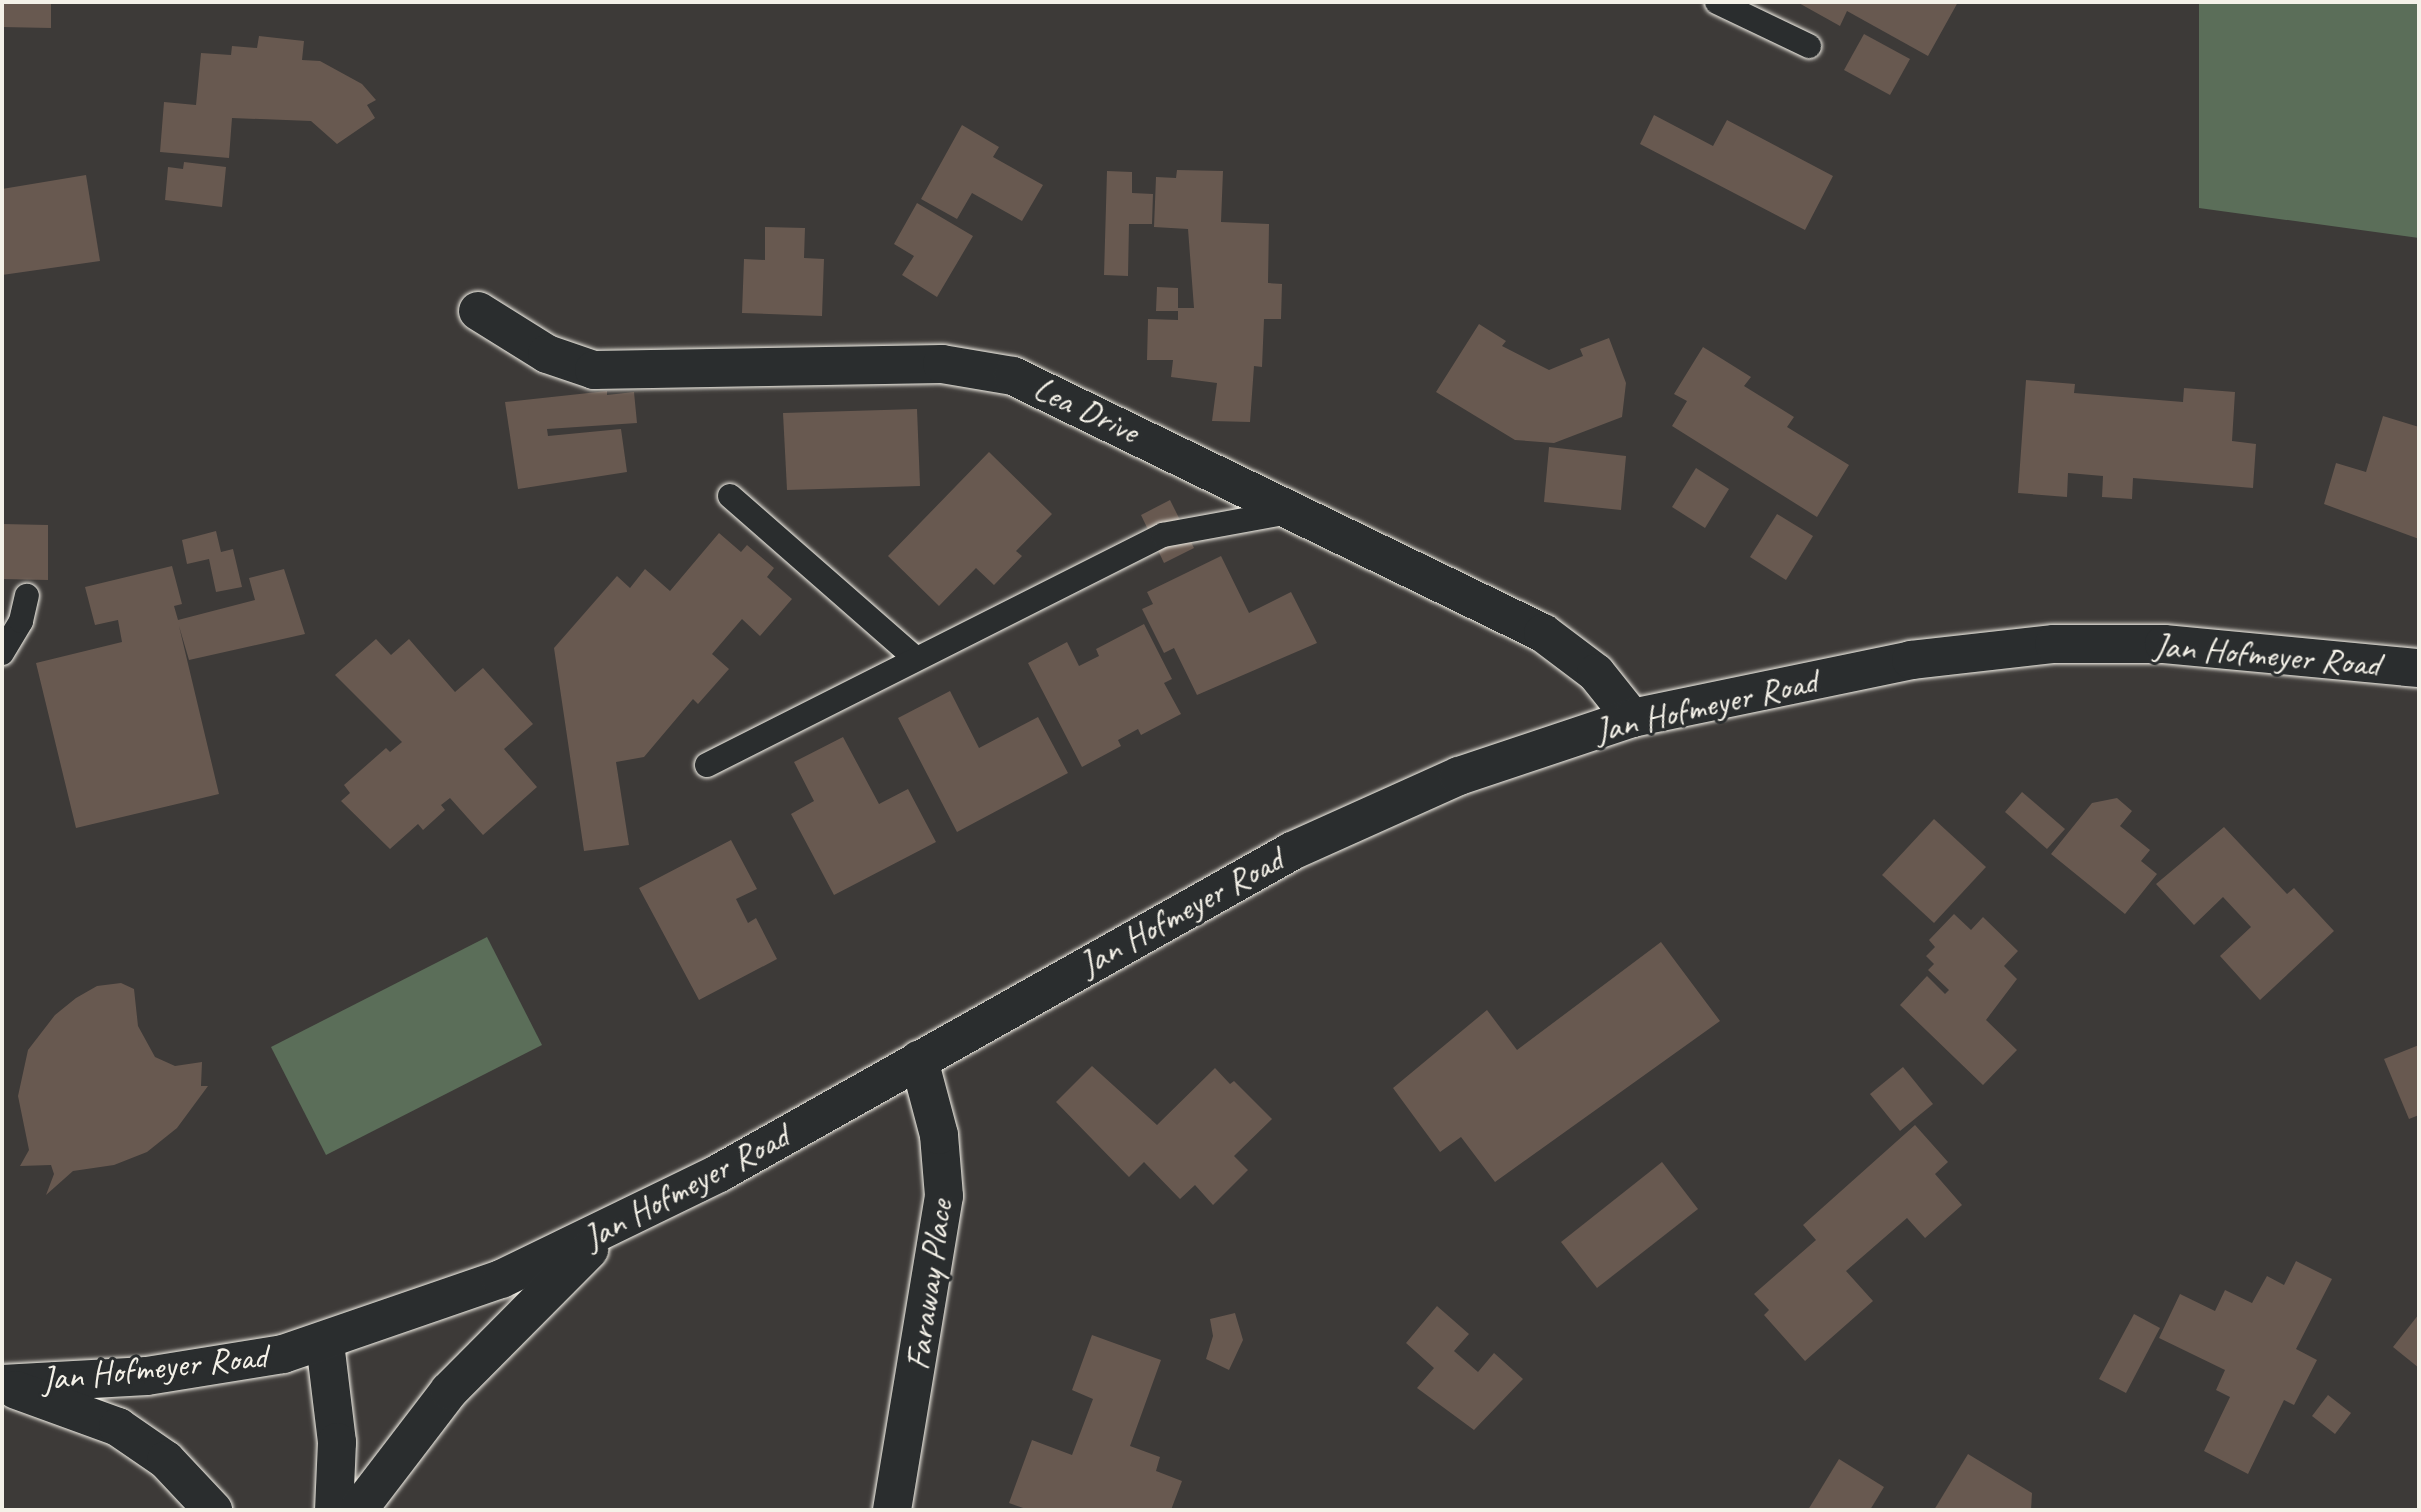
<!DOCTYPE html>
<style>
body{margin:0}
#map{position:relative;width:2421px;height:1512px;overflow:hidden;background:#3d3a38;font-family:Caveat,sans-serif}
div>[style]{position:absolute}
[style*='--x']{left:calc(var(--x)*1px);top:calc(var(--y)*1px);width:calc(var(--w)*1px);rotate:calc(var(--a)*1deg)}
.green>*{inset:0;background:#5b6e59}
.building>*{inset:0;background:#685950}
.roads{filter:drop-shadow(0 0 2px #f4f1e8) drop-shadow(0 0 2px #f4f1e8)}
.lane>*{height:24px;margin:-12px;padding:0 12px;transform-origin:12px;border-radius:12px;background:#2a2d2e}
.street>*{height:38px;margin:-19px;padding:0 19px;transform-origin:19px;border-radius:19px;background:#2a2d2e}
.secondary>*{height:38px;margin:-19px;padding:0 19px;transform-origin:19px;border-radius:19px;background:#2a2d2e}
span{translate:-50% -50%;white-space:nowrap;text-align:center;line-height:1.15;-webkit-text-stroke:6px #2a2d2e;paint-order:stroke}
.street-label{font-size:35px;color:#f4f1e8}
.frame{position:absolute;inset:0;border:4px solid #f4f1e8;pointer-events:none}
</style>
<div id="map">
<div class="green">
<div style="clip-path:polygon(2199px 2px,2419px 2px,2419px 238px,2199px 208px)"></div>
<div style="clip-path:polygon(487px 937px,542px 1045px,326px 1155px,271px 1047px)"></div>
</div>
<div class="building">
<div style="clip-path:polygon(2px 2px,51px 2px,51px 28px,2px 27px)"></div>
<div style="clip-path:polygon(1797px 2px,1958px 2px,1928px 56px,1847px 11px,1840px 26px)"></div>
<div style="clip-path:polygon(1864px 34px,1910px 59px,1890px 95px,1844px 70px)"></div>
<div style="clip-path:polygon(259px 36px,304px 41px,302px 60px,320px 61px,362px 84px,376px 100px,367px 105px,375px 118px,337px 144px,311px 121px,232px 118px,229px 158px,160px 152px,164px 102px,196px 105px,201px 53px,231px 55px,232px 46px,257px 48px)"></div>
<div style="clip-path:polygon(1654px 115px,1713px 146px,1727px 120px,1833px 176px,1805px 230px,1640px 144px)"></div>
<div style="clip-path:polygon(962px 125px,999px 147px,993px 157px,1043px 185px,1022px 221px,972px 193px,957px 219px,921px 199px)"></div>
<div style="clip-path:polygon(184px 162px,226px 167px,222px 207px,165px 200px,168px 167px,183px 169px)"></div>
<div style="clip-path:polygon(1177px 170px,1223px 171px,1221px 222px,1269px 224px,1268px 283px,1282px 284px,1281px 319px,1264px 319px,1262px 367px,1254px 366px,1250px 422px,1212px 421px,1217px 383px,1171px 377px,1173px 360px,1147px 360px,1148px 319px,1178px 320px,1178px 311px,1156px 311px,1157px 287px,1178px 288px,1178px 308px,1194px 308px,1188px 229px,1154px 227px,1156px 177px,1176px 178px)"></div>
<div style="clip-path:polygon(1107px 171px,1132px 172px,1132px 193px,1153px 194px,1152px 224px,1129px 224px,1128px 276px,1104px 275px)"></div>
<div style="clip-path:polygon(86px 175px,100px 261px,2px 275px,2px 189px)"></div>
<div style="clip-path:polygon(917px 203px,973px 236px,937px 297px,902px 275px,914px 256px,894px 244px)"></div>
<div style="clip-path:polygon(765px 227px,805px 228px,804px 258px,824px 259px,822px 316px,742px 313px,744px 259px,765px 260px)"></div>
<div style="clip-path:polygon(1479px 324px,1506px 341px,1502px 346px,1549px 370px,1583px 356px,1580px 349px,1609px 338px,1626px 383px,1622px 417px,1554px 443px,1515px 440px,1436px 392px)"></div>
<div style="clip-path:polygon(1703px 347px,1751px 377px,1744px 386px,1794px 417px,1787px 427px,1849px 465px,1817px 517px,1672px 426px,1687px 401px,1674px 394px)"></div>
<div style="clip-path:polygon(2026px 380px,2075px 384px,2074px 393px,2183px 402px,2184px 388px,2235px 392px,2232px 441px,2256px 444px,2253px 488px,2133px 478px,2132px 499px,2102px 497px,2103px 476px,2068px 473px,2067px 497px,2018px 493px)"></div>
<div style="clip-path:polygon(607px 391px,607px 395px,634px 392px,637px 423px,547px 429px,548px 436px,621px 429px,627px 472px,518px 489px,505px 402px)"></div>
<div style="clip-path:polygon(917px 409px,920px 486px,787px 490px,783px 413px)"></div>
<div style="clip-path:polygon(2383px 416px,2419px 427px,2419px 539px,2324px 504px,2336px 463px,2366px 472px)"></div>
<div style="clip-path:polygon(1549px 447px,1626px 456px,1621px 510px,1544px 502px)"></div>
<div style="clip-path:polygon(989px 452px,1052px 514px,1016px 551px,1022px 556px,994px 585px,976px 568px,939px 606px,888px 556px)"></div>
<div style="clip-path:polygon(1696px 468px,1729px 489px,1705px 528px,1672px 507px)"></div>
<div style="clip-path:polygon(1170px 500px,1194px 548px,1164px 563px,1141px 515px)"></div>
<div style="clip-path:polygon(1777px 514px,1813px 536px,1786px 580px,1750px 557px)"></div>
<div style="clip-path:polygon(2px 524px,48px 525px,48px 580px,2px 579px)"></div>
<div style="clip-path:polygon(216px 531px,221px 552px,233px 549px,242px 587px,216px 592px,209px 559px,187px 564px,182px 540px)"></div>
<div style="clip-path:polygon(719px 533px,741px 552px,747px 545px,774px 568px,767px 577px,792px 599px,760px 636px,742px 619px,712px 654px,729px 669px,698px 704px,693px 699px,644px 757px,616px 762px,629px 845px,584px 851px,554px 648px,617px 576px,630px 588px,645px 569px,670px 591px)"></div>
<div style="clip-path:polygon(1221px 556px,1249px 613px,1291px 592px,1317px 643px,1197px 695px,1174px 648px,1164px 653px,1142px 609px,1153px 604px,1147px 592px)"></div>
<div style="clip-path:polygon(172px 566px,182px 604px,174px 606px,178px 620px,255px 600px,249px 578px,284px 569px,305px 634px,189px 660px,179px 626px,219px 794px,76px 828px,36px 663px,122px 642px,118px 620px,95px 625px,85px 587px)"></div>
<div style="clip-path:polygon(1144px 624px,1172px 679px,1164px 683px,1181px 714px,1141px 735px,1138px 729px,1118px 740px,1121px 746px,1082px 767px,1028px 663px,1067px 642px,1079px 666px,1099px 656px,1096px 649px)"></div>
<div style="clip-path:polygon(376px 639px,391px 655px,409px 639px,455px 692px,483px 668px,533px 724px,504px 749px,537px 787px,483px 835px,450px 798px,441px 805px,445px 810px,423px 830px,418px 824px,390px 849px,341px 801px,350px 793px,344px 785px,386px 748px,390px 752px,402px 742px,335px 675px)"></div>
<div style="clip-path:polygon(950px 691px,979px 748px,1038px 717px,1068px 773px,957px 832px,898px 718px)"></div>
<div style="clip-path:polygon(843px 737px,879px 804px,908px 789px,936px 842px,834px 895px,791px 814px,814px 801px,794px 762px)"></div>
<div style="clip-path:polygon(2022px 792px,2065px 829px,2047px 849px,2005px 812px)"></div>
<div style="clip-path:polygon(2117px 798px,2132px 811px,2120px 826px,2150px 850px,2141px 861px,2157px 874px,2125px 914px,2051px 854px,2092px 803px)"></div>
<div style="clip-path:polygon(1934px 819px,1986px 867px,1934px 923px,1882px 875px)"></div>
<div style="clip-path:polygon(2224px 827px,2287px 894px,2294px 888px,2334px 931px,2260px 1000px,2220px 956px,2251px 927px,2223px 897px,2194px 925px,2156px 884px)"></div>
<div style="clip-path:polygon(731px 840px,757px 889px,736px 899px,748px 923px,756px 918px,777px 959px,699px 1000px,639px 888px)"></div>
<div style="clip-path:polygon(1954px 914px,1971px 930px,1983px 917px,2018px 951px,2004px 966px,2017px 979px,1986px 1020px,2017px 1050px,1983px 1085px,1900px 1005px,1927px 976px,1945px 994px,1949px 990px,1928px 970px,1934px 964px,1926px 956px,1935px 947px,1929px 940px)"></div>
<div style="clip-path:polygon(1661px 942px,1720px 1021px,1495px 1182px,1461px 1137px,1440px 1152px,1393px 1088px,1487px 1010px,1517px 1050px)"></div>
<div style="clip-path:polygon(121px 983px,134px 989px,138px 1026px,155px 1057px,175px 1066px,202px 1062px,201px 1086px,208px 1086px,177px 1128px,147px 1152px,114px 1165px,73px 1171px,46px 1195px,54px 1174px,51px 1165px,20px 1166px,29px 1150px,18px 1096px,28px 1050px,55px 1015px,76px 998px,97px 986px)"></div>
<div style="clip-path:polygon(2419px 1045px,2419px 1115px,2409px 1119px,2384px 1059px)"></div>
<div style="clip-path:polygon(1092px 1066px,1157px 1125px,1215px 1068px,1230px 1084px,1234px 1081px,1272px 1119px,1234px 1156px,1248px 1170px,1213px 1205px,1195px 1185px,1180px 1199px,1144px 1162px,1129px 1177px,1056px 1102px)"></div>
<div style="clip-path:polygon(1903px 1067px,1933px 1104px,1900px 1131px,1870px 1094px)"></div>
<div style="clip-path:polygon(1915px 1125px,1948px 1162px,1935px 1174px,1962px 1205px,1925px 1238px,1907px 1218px,1846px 1271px,1873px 1301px,1805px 1361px,1764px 1315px,1769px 1310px,1754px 1294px,1816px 1240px,1803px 1225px)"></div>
<div style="clip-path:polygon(1662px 1162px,1698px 1209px,1597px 1288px,1561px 1242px)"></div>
<div style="clip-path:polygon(2296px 1261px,2332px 1279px,2296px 1349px,2317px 1360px,2294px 1405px,2284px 1400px,2248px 1474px,2204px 1451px,2230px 1397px,2216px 1390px,2225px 1370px,2159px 1338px,2180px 1294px,2215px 1311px,2225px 1290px,2252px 1303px,2267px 1276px,2284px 1285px)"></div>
<div style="clip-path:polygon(1437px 1306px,1469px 1334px,1454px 1351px,1478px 1372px,1494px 1353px,1523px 1379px,1474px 1430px,1417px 1388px,1434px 1368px,1406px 1343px)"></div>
<div style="clip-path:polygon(1235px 1313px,1243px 1340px,1229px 1370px,1206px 1359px,1213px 1336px,1210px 1319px)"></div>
<div style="clip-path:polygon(2134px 1314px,2160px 1328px,2126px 1393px,2099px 1379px)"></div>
<div style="clip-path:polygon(2419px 1314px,2419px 1368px,2393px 1347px)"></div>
<div style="clip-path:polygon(1092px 1335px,1161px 1360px,1130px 1446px,1160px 1457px,1156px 1471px,1182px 1481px,1171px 1510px,1029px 1510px,1009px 1503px,1032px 1440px,1072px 1455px,1093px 1399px,1072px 1390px)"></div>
<div style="clip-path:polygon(2328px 1395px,2351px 1413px,2335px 1434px,2312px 1416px)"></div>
<div style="clip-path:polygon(1968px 1454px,2032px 1493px,2031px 1510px,1934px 1510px)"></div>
<div style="clip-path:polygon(1839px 1459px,1884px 1487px,1870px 1510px,1808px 1510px)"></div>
</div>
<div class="roads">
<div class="lane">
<div style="--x:1717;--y:2;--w:102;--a:25.6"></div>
<div style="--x:730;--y:496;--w:246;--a:41.2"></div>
<div style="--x:2;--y:653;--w:37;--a:-59"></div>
<div style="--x:21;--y:621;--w:26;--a:-77"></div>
<div style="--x:707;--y:765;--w:511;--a:-26.77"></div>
<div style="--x:1163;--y:535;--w:133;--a:-10.4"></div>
</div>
<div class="street">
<div style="--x:478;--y:311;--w:81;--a:31.9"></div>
<div style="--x:547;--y:354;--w:50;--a:18.8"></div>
<div style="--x:594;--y:370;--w:348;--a:-1"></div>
<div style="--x:942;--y:364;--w:72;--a:9.6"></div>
<div style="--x:1013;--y:376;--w:589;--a:25.87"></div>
<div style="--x:1543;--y:633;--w:66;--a:37"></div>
<div style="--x:1596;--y:673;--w:58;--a:51.3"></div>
<div style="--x:892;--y:1510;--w:318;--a:-80.6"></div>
<div style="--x:944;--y:1196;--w:61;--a:-94.7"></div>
<div style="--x:939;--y:1135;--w:78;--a:-104.9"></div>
</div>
<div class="secondary">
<div style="--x:325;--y:1343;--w:100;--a:83.1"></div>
<div style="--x:337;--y:1442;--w:68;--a:92.5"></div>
<div style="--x:2;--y:1384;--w:145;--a:-3.2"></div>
<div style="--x:147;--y:1376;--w:138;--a:-9.2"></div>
<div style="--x:283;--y:1354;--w:231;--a:-19"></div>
<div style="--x:501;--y:1279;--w:242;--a:-25.9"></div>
<div style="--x:719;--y:1173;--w:657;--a:-29.33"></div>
<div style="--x:1292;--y:851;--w:183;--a:-24.2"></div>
<div style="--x:1459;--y:776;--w:182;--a:-18.5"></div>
<div style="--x:1632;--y:718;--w:285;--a:-11.7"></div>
<div style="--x:1911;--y:660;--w:144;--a:-6.4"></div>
<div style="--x:2054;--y:644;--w:110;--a:0"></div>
<div style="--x:2164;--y:644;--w:256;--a:5.4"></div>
<div style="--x:16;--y:1390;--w:109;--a:19.9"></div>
<div style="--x:118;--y:1427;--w:58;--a:34.5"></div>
<div style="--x:166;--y:1460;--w:69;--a:46.8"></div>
<div style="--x:358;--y:1510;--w:150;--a:-52.6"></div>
<div style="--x:449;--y:1391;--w:199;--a:-45.2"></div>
</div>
</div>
<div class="street-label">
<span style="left:1086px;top:410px;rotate:25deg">Lea Drive</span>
<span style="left:2267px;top:655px;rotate:5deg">Jan Hofmeyer Road</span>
<span style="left:1706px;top:706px;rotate:-13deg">Jan Hofmeyer Road</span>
<span style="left:1181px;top:912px;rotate:-29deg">Jan Hofmeyer Road</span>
<span style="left:686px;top:1187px;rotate:-28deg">Jan Hofmeyer Road</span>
<span style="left:929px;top:1285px;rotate:-82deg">Faraway Place</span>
<span style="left:154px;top:1368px;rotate:-6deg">Jan Hofmeyer Road</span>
</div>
<div class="frame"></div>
</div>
